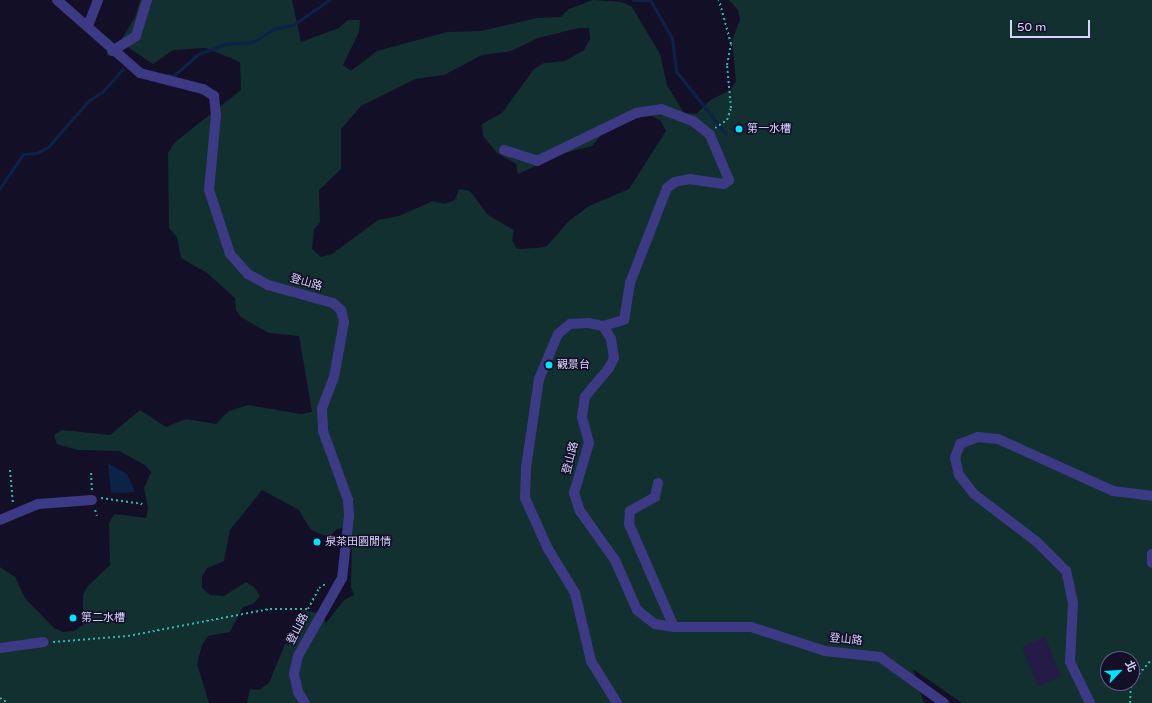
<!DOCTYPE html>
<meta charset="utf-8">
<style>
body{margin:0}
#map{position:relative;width:1152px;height:703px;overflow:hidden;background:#130f26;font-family:"Varela Round","Noto Sans TC",sans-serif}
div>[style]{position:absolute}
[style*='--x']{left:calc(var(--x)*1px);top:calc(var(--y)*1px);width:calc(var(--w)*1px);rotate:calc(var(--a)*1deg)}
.green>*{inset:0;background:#12302f}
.water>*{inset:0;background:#0c2248}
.stream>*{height:3px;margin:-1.5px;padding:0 1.5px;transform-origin:1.5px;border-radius:1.5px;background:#0c2248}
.building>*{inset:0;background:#241b47}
.path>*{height:2px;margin-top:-1px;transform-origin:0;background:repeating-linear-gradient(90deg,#2fb8b0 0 2px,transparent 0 5px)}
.minor>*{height:10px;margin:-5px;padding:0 5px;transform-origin:5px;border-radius:5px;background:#3d3a85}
.dots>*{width:11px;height:11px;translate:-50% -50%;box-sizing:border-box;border:2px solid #130f26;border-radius:50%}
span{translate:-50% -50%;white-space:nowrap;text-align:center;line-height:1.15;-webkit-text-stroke:3px #130f26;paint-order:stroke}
.poi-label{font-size:11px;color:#d9d4ff}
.left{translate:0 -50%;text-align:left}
.street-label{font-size:11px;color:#d9d4ff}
.north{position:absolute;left:1100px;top:651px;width:40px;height:40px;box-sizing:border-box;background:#130f26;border:1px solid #625e7d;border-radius:50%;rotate:65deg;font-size:11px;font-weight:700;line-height:16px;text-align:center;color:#d9d4ff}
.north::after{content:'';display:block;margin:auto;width:14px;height:18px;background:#00e5ff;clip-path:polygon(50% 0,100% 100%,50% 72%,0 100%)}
.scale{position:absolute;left:1010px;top:20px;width:80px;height:18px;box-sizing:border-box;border:2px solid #d9d4ff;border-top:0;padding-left:5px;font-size:12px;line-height:14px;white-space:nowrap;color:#d9d4ff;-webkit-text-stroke:3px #130f26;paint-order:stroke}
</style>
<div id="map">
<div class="green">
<div style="clip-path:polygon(evenodd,140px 0,292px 0,301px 42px,339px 28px,348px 20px,360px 20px,359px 32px,343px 65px,351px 71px,377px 51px,447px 32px,481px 31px,537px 18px,561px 17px,569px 9px,593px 0,622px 2px,632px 7px,660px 54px,667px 85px,684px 113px,696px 114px,712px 99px,731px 90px,736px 81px,732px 40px,740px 20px,738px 10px,729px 0,1152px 0,1152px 703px,962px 703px,913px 669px,924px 703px,247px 703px,250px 689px,259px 690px,269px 683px,285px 644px,295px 640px,302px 610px,322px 614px,326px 623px,344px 600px,354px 595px,351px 587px,352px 537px,348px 527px,337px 529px,329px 537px,318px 533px,310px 529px,299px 510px,262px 490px,230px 530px,224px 561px,207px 568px,202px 577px,202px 588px,210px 595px,224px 596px,246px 582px,254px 587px,260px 596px,253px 604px,243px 607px,230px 632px,208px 636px,202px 645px,197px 664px,209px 703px,0 703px,0 567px,15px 577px,25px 598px,54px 628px,63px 632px,74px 631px,83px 625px,83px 595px,88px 586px,110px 565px,109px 523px,114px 514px,146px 518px,148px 508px,144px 488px,151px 472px,145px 465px,119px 451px,78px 450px,57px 444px,54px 435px,62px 430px,110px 435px,140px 410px,166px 427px,186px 419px,216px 424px,229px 411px,248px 405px,301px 414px,312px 412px,299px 336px,269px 333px,241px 317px,236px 310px,235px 298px,207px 273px,181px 258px,177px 237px,169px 228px,168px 153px,174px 143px,241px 90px,240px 62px,206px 48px,173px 50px,153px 64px,120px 42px,135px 17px,140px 0,579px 28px,589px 28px,590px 39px,584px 50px,565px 61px,544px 63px,534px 69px,502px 113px,482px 124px,483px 136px,497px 153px,516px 164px,518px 174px,561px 154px,592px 146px,604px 131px,630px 115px,652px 116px,661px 121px,666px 131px,629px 189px,589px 206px,569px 221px,547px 246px,538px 248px,517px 249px,512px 240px,514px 230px,488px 215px,470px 191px,459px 189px,455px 200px,444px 204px,433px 201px,399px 216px,378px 220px,332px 254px,321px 257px,312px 249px,314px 229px,320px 222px,319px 190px,341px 169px,341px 129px,361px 106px,415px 79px,444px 75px,482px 55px,511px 51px,538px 38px,579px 28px,140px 0,1108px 659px,1132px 659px,1132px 683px,1108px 683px,1108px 659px)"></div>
</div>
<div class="water">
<div style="clip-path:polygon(108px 463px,127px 474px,135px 492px,111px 493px)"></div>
</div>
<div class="stream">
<div style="--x:633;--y:0;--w:15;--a:0"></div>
<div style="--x:650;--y:0;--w:44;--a:59.9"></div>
<div style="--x:672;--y:38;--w:33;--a:83"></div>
<div style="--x:676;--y:71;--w:80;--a:51.6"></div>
<div style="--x:168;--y:75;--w:5;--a:11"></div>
<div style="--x:173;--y:76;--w:33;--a:-41"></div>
<div style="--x:198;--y:54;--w:30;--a:-20"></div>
<div style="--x:226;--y:44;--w:27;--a:-4"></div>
<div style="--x:253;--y:42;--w:25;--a:-32"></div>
<div style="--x:274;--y:29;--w:19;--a:-12"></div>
<div style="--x:293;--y:25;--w:44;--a:-34.8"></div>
<div style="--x:0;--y:188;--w:41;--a:-55.9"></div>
<div style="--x:23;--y:154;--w:14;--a:-4"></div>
<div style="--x:37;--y:153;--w:14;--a:-30"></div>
<div style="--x:49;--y:146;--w:60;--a:-49.1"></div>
<div style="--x:88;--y:101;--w:17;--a:-33"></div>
<div style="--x:102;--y:92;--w:31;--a:-48"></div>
</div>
<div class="building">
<div style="clip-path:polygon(738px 121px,747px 128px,740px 136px,731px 130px)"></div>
<div style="clip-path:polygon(1045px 637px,1061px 677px,1038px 686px,1022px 647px)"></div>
</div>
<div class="path">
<div style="--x:715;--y:128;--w:14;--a:-34"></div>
<div style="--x:727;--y:120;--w:13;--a:-72"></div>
<div style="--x:731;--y:108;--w:43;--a:-95.3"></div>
<div style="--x:727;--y:65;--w:21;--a:-79"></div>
<div style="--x:731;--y:44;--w:46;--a:-105.3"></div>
<div style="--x:10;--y:470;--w:33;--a:85"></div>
<div style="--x:91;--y:473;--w:17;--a:87"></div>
<div style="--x:101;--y:498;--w:42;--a:8.1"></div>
<div style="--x:95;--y:510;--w:6;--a:72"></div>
<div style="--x:53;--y:642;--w:75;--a:-4.6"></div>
<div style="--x:128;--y:636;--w:145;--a:-10.8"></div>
<div style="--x:270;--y:609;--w:38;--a:0"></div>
<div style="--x:308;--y:609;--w:24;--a:-62"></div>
<div style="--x:319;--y:588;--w:9;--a:-32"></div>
<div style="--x:1132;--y:682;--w:30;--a:-49"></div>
<div style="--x:0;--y:698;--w:9;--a:32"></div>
<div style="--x:1130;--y:703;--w:20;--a:-87"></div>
</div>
<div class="minor">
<div style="--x:57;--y:0;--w:111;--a:41.3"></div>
<div style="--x:140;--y:73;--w:65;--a:14.3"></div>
<div style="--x:203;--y:89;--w:13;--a:32"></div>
<div style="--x:214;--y:96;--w:19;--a:84"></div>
<div style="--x:216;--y:115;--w:75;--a:95.3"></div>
<div style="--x:209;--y:190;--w:67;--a:71.8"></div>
<div style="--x:230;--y:254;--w:27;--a:48"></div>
<div style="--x:248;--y:274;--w:23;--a:29"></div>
<div style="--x:268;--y:285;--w:67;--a:15.5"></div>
<div style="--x:333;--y:303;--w:11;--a:41"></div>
<div style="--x:341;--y:310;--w:12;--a:76"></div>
<div style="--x:344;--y:322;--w:56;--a:100.3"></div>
<div style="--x:334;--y:377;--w:34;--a:111"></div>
<div style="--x:322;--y:409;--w:22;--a:87"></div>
<div style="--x:323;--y:431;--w:73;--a:70.1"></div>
<div style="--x:348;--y:500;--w:16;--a:86"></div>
<div style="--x:349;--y:516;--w:62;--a:96.4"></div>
<div style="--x:342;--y:578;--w:90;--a:119.4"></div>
<div style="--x:298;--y:656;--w:18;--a:103"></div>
<div style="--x:294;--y:674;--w:18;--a:77"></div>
<div style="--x:298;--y:692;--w:13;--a:58"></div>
<div style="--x:88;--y:26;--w:28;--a:-69"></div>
<div style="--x:112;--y:51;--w:28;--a:-32"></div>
<div style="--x:136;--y:36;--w:38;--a:-73"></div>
<div style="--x:504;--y:150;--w:35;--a:18"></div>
<div style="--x:537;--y:161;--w:110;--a:-25.9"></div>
<div style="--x:636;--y:113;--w:25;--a:-9"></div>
<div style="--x:661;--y:109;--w:34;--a:21"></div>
<div style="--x:693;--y:121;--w:22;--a:39"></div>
<div style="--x:710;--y:135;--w:49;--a:67.1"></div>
<div style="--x:729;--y:180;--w:6;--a:141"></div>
<div style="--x:724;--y:184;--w:34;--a:-172"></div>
<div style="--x:690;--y:179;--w:15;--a:169"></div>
<div style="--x:675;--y:182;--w:10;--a:143"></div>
<div style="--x:667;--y:188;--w:102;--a:111.3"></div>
<div style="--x:630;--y:283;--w:37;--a:99"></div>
<div style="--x:624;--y:320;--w:22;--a:164"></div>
<div style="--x:658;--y:483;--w:14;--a:102"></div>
<div style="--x:655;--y:497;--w:29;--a:151"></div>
<div style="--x:630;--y:511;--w:13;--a:94"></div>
<div style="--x:629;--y:524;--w:112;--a:66.4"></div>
<div style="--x:0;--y:520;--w:41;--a:-22.8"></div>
<div style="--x:38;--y:504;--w:54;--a:-4.2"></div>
<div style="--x:1152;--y:554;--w:9;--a:90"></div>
<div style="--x:0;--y:648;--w:44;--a:-7.8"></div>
<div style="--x:617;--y:703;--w:49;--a:-121.8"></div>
<div style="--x:591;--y:661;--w:70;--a:-103.2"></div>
<div style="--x:575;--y:593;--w:52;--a:-121.5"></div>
<div style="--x:548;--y:549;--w:56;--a:-114.3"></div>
<div style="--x:525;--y:498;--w:30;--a:-88"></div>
<div style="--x:526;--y:468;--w:90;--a:-81.7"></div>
<div style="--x:539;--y:379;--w:49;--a:-67.1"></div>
<div style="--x:558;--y:334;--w:16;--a:-40"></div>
<div style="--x:570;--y:324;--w:18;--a:-3"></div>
<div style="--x:588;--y:323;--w:15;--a:11"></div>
<div style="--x:603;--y:326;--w:15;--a:58"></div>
<div style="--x:611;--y:339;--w:19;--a:81"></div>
<div style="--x:614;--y:358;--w:11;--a:117"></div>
<div style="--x:609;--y:368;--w:38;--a:130"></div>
<div style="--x:585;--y:397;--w:20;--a:99"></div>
<div style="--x:582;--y:417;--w:27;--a:75"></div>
<div style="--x:589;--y:443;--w:52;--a:106.7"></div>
<div style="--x:574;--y:493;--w:19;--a:72"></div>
<div style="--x:580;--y:511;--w:60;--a:54.5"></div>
<div style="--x:615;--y:560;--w:55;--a:66.3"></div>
<div style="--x:637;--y:610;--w:23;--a:38"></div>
<div style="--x:655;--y:624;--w:19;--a:9"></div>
<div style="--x:674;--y:627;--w:77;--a:0"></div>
<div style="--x:751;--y:627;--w:78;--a:18"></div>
<div style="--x:825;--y:651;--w:55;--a:6.2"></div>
<div style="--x:880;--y:657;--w:79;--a:35.7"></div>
<div style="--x:1090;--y:703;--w:46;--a:-116"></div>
<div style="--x:1070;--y:662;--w:59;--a:-87.1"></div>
<div style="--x:1073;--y:603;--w:33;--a:-102"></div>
<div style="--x:1066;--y:571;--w:41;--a:-135"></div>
<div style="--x:1037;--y:542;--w:79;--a:-142.7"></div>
<div style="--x:974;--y:494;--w:24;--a:-128"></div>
<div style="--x:959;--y:475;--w:17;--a:-103"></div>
<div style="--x:955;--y:458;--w:15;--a:-70"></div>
<div style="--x:960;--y:444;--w:19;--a:-21"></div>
<div style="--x:978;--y:437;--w:20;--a:6"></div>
<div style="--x:998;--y:439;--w:126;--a:24.3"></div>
<div style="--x:1113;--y:491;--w:39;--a:7"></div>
</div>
<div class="dots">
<div style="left:739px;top:129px;background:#00e5ff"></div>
<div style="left:549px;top:365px;background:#00e5ff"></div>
<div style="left:317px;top:542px;background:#00e5ff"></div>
<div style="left:73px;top:618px;background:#00e5ff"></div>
</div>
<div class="poi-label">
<span class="left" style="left:747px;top:129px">第一水槽</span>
<span class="left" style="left:557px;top:365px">觀景台</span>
<span class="left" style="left:325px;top:542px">泉茶田園閒情</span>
<span class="left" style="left:81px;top:618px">第二水槽</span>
</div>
<div class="street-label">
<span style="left:306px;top:283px;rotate:16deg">登山路</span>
<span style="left:571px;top:458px;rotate:-76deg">登山路</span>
<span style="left:298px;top:629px;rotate:-63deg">登山路</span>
<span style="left:846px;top:640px;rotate:5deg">登山路</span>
</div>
<div class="north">北</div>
<div class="scale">50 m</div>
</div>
